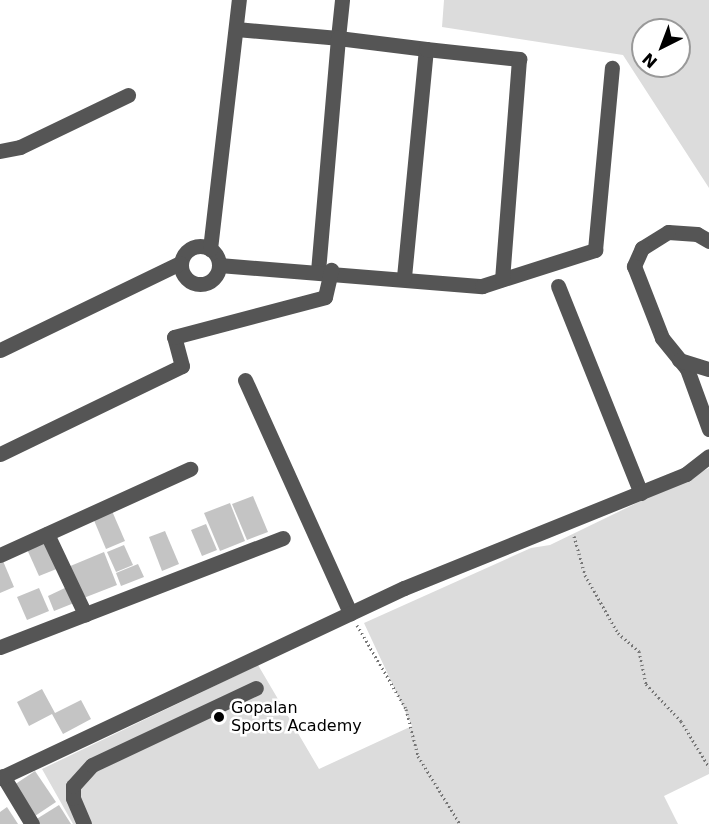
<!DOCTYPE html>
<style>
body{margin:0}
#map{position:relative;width:709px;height:824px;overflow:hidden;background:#fff;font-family:"DejaVu Sans",sans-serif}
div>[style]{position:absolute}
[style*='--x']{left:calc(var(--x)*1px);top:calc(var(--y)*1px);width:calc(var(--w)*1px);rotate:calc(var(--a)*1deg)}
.green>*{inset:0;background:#dcdcdc}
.building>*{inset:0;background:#c4c4c4}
.path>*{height:3px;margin-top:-1.5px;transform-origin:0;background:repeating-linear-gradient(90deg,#777 0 1.5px,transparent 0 4.5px)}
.minor>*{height:15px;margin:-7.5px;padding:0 7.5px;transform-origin:7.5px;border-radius:7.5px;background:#555}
.minor>.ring{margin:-7.5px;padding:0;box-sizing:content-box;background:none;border:15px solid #555;border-radius:50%}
.dots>*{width:16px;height:16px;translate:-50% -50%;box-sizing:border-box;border:3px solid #fff;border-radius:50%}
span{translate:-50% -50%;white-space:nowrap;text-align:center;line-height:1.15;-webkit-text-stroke:5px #fff;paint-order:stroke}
.poi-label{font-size:16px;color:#000}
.left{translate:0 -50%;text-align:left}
.north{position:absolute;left:631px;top:18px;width:60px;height:60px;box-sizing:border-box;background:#fff;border:2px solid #999;border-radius:50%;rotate:222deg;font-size:16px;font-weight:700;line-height:24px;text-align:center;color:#000}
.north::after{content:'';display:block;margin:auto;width:21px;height:27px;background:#000;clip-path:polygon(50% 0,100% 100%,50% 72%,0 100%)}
</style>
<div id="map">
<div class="green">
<div style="clip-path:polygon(evenodd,444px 0,709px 0,709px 188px,623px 55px,442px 27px,444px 0,643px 30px,679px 30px,679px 66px,643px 66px,643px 30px)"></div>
<div style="clip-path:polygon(709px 468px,709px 774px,664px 796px,678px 824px,73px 824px,42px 769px,258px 665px,319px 769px,412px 726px,364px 623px,531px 548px,550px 545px)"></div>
</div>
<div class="building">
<div style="clip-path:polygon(253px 496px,268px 532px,247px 540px,232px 504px)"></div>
<div style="clip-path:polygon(230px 503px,245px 541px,220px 551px,204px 513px)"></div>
<div style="clip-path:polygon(112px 511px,125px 541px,106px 549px,93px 518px)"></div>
<div style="clip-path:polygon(206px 524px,217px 550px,202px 556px,191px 530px)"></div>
<div style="clip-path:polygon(165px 531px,179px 564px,162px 571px,149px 537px)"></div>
<div style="clip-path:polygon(47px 538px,59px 568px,39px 576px,26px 547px)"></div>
<div style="clip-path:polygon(124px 545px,133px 565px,116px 572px,107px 552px)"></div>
<div style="clip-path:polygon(104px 552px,117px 585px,81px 599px,68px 567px)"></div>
<div style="clip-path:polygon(0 554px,14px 587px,0 593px)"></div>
<div style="clip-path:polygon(138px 564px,144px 577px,121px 586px,116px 573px)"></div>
<div style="clip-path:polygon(67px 587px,74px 603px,54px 611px,48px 596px)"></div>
<div style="clip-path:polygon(39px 588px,49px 611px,27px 620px,17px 597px)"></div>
<div style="clip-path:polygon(42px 689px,55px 713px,81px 700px,91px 719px,63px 734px,52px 714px,29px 726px,17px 702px)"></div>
<div style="clip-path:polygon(35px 771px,56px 802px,35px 816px,14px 785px)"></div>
<div style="clip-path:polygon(59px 805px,71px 824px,38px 824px,35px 820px)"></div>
<div style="clip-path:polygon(7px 807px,18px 824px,0 824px,0 812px)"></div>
</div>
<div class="path">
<div style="--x:574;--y:536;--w:41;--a:74.2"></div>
<div style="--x:585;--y:575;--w:67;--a:60.4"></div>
<div style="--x:618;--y:633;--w:28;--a:41"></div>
<div style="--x:639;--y:651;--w:34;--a:78"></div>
<div style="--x:646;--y:684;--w:51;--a:46.6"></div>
<div style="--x:681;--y:721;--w:54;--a:58.7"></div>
<div style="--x:357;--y:625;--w:97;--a:59.7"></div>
<div style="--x:406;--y:709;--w:49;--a:75.7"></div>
<div style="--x:418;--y:756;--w:80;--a:58.3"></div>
</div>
<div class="minor">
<div style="--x:342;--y:0;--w:38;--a:96"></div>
<div style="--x:338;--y:38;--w:89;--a:7.1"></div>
<div style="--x:236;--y:29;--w:102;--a:5"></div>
<div style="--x:338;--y:38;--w:233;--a:94.9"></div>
<div style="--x:0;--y:151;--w:20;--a:-11"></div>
<div style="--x:20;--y:147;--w:120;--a:-25.7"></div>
<div style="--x:709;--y:241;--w:14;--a:-150"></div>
<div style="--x:697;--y:234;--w:29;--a:-176"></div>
<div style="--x:668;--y:232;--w:31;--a:148"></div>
<div style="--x:642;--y:248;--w:20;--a:114"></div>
<div style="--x:634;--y:266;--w:77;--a:68.7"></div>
<div style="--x:662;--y:338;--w:40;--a:51"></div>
<div style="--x:687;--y:369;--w:64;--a:69.9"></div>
<div class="ring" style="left:181px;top:246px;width:23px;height:23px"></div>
<div style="--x:210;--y:249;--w:251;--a:-83.4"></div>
<div style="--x:219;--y:265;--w:264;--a:4.6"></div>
<div style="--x:482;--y:286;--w:119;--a:-17.7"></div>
<div style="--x:595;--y:250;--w:183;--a:-84.7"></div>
<div style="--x:404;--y:277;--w:229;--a:-84.5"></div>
<div style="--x:426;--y:49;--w:94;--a:6.1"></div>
<div style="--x:519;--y:59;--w:221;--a:94.4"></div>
<div style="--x:558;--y:286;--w:223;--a:68.2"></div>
<div style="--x:0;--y:350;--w:200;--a:-25.8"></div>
<div style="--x:679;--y:360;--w:31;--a:17"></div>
<div style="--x:245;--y:380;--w:256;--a:65.7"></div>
<div style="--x:0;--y:454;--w:202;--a:-25.8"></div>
<div style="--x:182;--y:366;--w:30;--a:-105"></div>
<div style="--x:174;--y:337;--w:156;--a:-14.8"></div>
<div style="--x:325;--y:297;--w:28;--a:-77"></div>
<div style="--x:47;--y:534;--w:89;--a:64.6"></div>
<div style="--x:0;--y:555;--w:209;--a:-24.4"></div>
<div style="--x:0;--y:647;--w:303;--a:-21.1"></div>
<div style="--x:3;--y:776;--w:56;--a:58.9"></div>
<div style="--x:0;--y:778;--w:446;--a:-25.2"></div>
<div style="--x:404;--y:588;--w:304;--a:-22"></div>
<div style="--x:686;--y:474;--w:29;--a:-38"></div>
<div style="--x:84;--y:824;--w:28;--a:-113"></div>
<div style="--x:73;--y:798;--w:12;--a:-90"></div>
<div style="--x:73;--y:786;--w:28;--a:-48"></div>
<div style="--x:92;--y:765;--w:181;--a:-25.2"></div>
</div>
<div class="dots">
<div style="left:219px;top:717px;background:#000"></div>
</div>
<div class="poi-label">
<span class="left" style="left:231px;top:717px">Gopalan<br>Sports Academy</span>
</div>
<div class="north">N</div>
</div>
